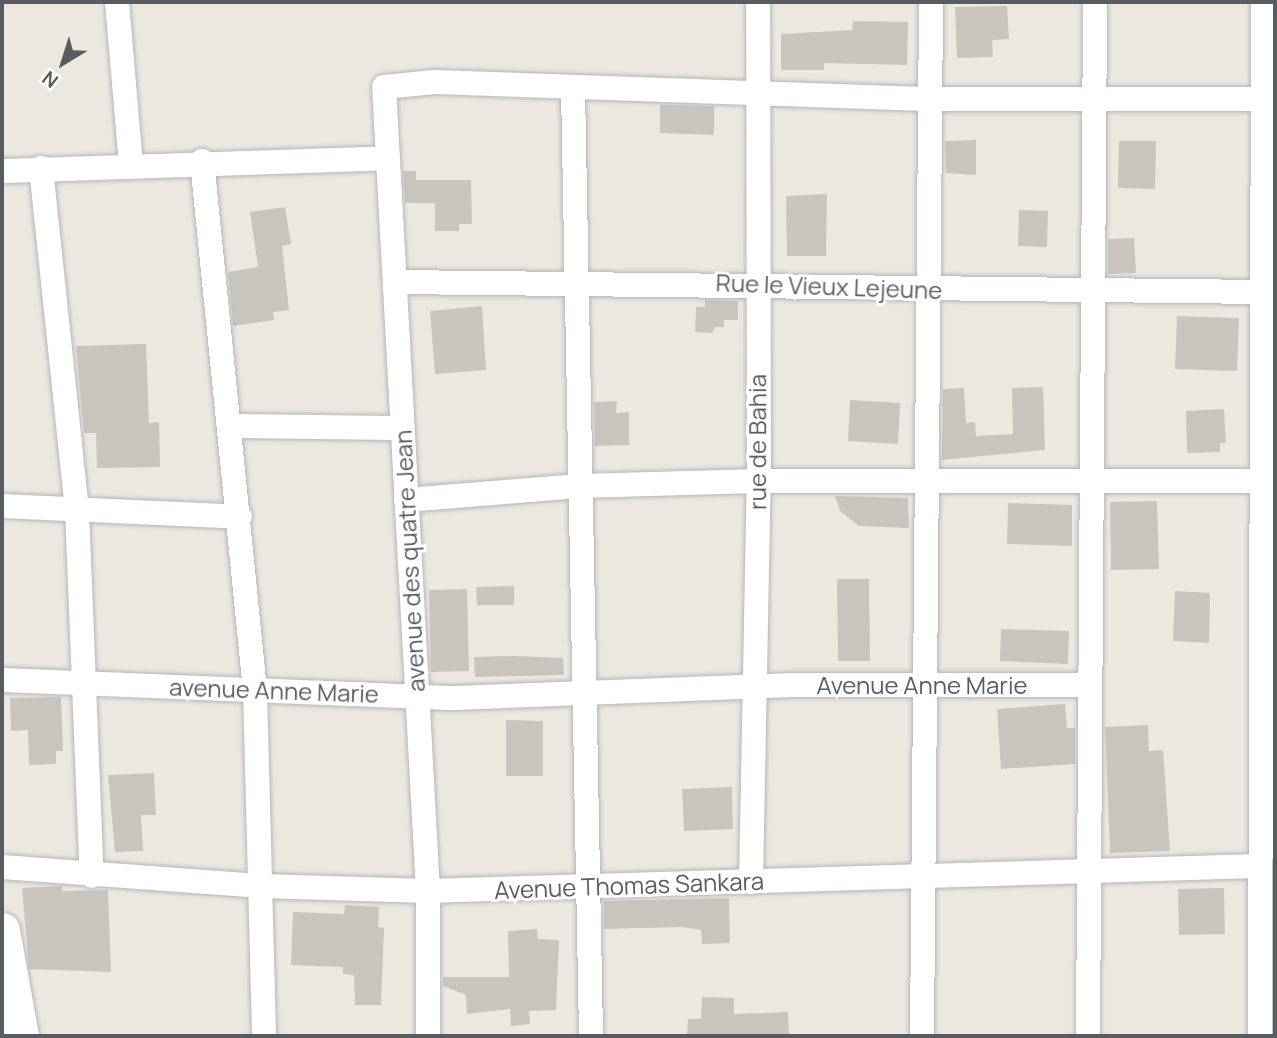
<!DOCTYPE html>
<style>
body{margin:0}
#map{position:relative;width:1277px;height:1038px;overflow:hidden;background:#ede8df;font-family:Manrope,sans-serif}
div>[style]{position:absolute}
[style*='--x']{left:calc(var(--x)*1px);top:calc(var(--y)*1px);width:calc(var(--w)*1px);rotate:calc(var(--a)*1deg)}
.building>*{inset:0;background:#c9c5be}
.roads{filter:drop-shadow(0 0 2px #b2b7bb) drop-shadow(0 0 2px #b2b7bb)}
.minor>*{height:24px;margin:-12px;padding:0 12px;transform-origin:12px;border-radius:12px;background:#fff}
.secondary>*{height:35px;margin:-17.5px;padding:0 17.5px;transform-origin:17.5px;border-radius:17.5px;background:#fff}
span{translate:-50% -50%;white-space:nowrap;text-align:center;line-height:1.15;-webkit-text-stroke:6px #fff;paint-order:stroke}
.street-label{font-size:24px;color:#585d61}
.frame{position:absolute;inset:0;border:4px solid #585d61;pointer-events:none}
.north{position:absolute;left:28px;top:28px;width:70px;height:70px;-webkit-text-stroke:5px #fff;paint-order:stroke;rotate:218deg;font-size:19px;font-weight:700;line-height:28px;text-align:center;color:#585d61}
.north::after{content:'';display:block;margin:auto;width:24px;height:32px;background:#585d61;clip-path:polygon(50% 0,100% 100%,50% 72%,0 100%)}
</style>
<div id="map">
<div class="building">
<div style="clip-path:polygon(1007px 6px,1009px 39px,992px 40px,993px 57px,957px 58px,955px 7px)"></div>
<div style="clip-path:polygon(853px 21px,908px 22px,907px 65px,824px 63px,824px 70px,781px 70px,781px 34px,852px 30px)"></div>
<div style="clip-path:polygon(660px 105px,714px 106px,714px 135px,660px 133px)"></div>
<div style="clip-path:polygon(976px 140px,976px 175px,946px 173px,945px 141px)"></div>
<div style="clip-path:polygon(1119px 141px,1156px 141px,1155px 189px,1118px 188px)"></div>
<div style="clip-path:polygon(403px 171px,416px 171px,416px 180px,471px 180px,472px 224px,459px 224px,459px 231px,435px 231px,435px 203px,405px 203px)"></div>
<div style="clip-path:polygon(827px 194px,826px 256px,787px 256px,786px 196px)"></div>
<div style="clip-path:polygon(285px 207px,291px 244px,282px 246px,289px 310px,273px 312px,274px 320px,233px 326px,228px 272px,258px 267px,250px 212px)"></div>
<div style="clip-path:polygon(1019px 210px,1048px 211px,1047px 247px,1018px 246px)"></div>
<div style="clip-path:polygon(1134px 238px,1136px 273px,1108px 274px,1108px 239px)"></div>
<div style="clip-path:polygon(705px 300px,738px 301px,738px 320px,724px 320px,724px 327px,715px 327px,712px 333px,695px 332px,696px 307px,705px 307px)"></div>
<div style="clip-path:polygon(482px 306px,486px 370px,435px 374px,430px 311px)"></div>
<div style="clip-path:polygon(1177px 316px,1239px 318px,1237px 371px,1175px 369px)"></div>
<div style="clip-path:polygon(146px 344px,149px 423px,159px 422px,160px 467px,97px 468px,96px 433px,84px 433px,76px 346px)"></div>
<div style="clip-path:polygon(1043px 387px,1045px 450px,942px 460px,943px 389px,964px 388px,966px 423px,975px 422px,976px 436px,1013px 434px,1012px 388px)"></div>
<div style="clip-path:polygon(850px 400px,900px 403px,898px 444px,848px 441px)"></div>
<div style="clip-path:polygon(617px 401px,616px 413px,629px 412px,629px 445px,595px 446px,594px 402px)"></div>
<div style="clip-path:polygon(1224px 409px,1226px 443px,1220px 443px,1220px 452px,1187px 453px,1186px 411px)"></div>
<div style="clip-path:polygon(835px 496px,908px 498px,909px 528px,859px 526px,840px 511px)"></div>
<div style="clip-path:polygon(1157px 501px,1159px 569px,1111px 570px,1110px 502px)"></div>
<div style="clip-path:polygon(1008px 503px,1072px 505px,1072px 546px,1007px 544px)"></div>
<div style="clip-path:polygon(837px 579px,869px 579px,870px 661px,838px 661px)"></div>
<div style="clip-path:polygon(514px 586px,514px 605px,477px 605px,476px 587px)"></div>
<div style="clip-path:polygon(467px 589px,469px 671px,431px 672px,429px 590px)"></div>
<div style="clip-path:polygon(1175px 591px,1210px 593px,1209px 643px,1173px 641px)"></div>
<div style="clip-path:polygon(1001px 629px,1069px 631px,1068px 664px,1000px 661px)"></div>
<div style="clip-path:polygon(514px 656px,563px 658px,564px 675px,475px 677px,474px 657px)"></div>
<div style="clip-path:polygon(61px 697px,63px 751px,56px 751px,56px 764px,29px 765px,28px 730px,11px 731px,10px 698px)"></div>
<div style="clip-path:polygon(1065px 704px,1067px 728px,1075px 728px,1075px 764px,1001px 769px,997px 709px)"></div>
<div style="clip-path:polygon(506px 720px,543px 721px,543px 776px,506px 776px)"></div>
<div style="clip-path:polygon(1148px 725px,1149px 751px,1163px 750px,1170px 851px,1110px 853px,1105px 727px)"></div>
<div style="clip-path:polygon(154px 773px,156px 815px,141px 815px,143px 851px,115px 852px,108px 775px)"></div>
<div style="clip-path:polygon(732px 787px,733px 829px,684px 831px,682px 789px)"></div>
<div style="clip-path:polygon(62px 886px,62px 891px,108px 890px,111px 972px,29px 969px,22px 888px)"></div>
<div style="clip-path:polygon(1224px 888px,1225px 934px,1179px 935px,1178px 889px)"></div>
<div style="clip-path:polygon(729px 898px,730px 943px,702px 944px,701px 930px,682px 927px,604px 929px,604px 901px)"></div>
<div style="clip-path:polygon(345px 905px,379px 907px,378px 927px,384px 928px,381px 1005px,355px 1005px,354px 975px,343px 974px,343px 967px,291px 965px,293px 912px,344px 914px)"></div>
<div style="clip-path:polygon(537px 929px,538px 939px,559px 940px,556px 1010px,529px 1011px,530px 1024px,511px 1026px,510px 1009px,467px 1014px,466px 995px,443px 986px,443px 977px,509px 977px,508px 931px)"></div>
<div style="clip-path:polygon(702px 997px,734px 998px,734px 1014px,788px 1012px,789px 1036px,687px 1036px,688px 1019px,701px 1019px)"></div>
</div>
<div class="roads">
<div class="minor">
<div style="--x:117;--y:2;--w:163;--a:85.1"></div>
<div style="--x:573;--y:88;--w:948;--a:88.91"></div>
<div style="--x:202;--y:161;--w:532;--a:84.28"></div>
<div style="--x:255;--y:690;--w:346;--a:88.5"></div>
<div style="--x:41;--y:168;--w:344;--a:84"></div>
<div style="--x:77;--y:510;--w:366;--a:87.7"></div>
<div style="--x:2;--y:171;--w:382;--a:-1.9"></div>
<div style="--x:395;--y:282;--w:868;--a:0.66"></div>
<div style="--x:231;--y:426;--w:170;--a:0.7"></div>
<div style="--x:406;--y:500;--w:174;--a:-4.6"></div>
<div style="--x:579;--y:486;--w:180;--a:-1.6"></div>
<div style="--x:759;--y:481;--w:499;--a:0"></div>
<div style="--x:2;--y:506;--w:238;--a:2.6"></div>
<div style="--x:2;--y:680;--w:454;--a:2.3"></div>
<div style="--x:456;--y:698;--w:337;--a:-2.2"></div>
<div style="--x:793;--y:685;--w:296;--a:0"></div>
<div style="--x:2;--y:867;--w:261;--a:4.2"></div>
<div style="--x:262;--y:886;--w:166;--a:1.7"></div>
<div style="--x:428;--y:891;--w:829;--a:-1.73"></div>
<div style="--x:751;--y:882;--w:401;--a:-88.9"></div>
<div style="--x:759;--y:481;--w:479;--a:-90.1"></div>
<div style="--x:428;--y:1036;--w:145;--a:-90"></div>
<div style="--x:428;--y:891;--w:805;--a:-93.13"></div>
<div style="--x:384;--y:87;--w:51;--a:-5.6"></div>
<div style="--x:435;--y:82;--w:497;--a:2"></div>
<div style="--x:932;--y:99;--w:329;--a:0"></div>
<div style="--x:922;--y:1036;--w:1034;--a:-89.5"></div>
<div style="--x:1088;--y:1036;--w:1034;--a:-89.61"></div>
<div style="--x:1260;--y:1036;--w:1034;--a:-89.83"></div>
</div>
<div class="secondary">
<div style="--x:2;--y:930;--w:108;--a:79.8"></div>
</div>
</div>
<div class="street-label">
<span style="left:829px;top:286px;rotate:2deg">Rue le Vieux Lejeune</span>
<span style="left:757px;top:442px;rotate:-90deg">rue de Bahia</span>
<span style="left:409px;top:561px;rotate:-93deg">avenue des quatre Jean</span>
<span style="left:922px;top:685px">Avenue Anne Marie</span>
<span style="left:274px;top:690px;rotate:2deg">avenue Anne Marie</span>
<span style="left:629px;top:885px;rotate:-2deg">Avenue Thomas Sankara</span>
</div>
<div class="frame"></div>
<div class="north">N</div>
</div>
